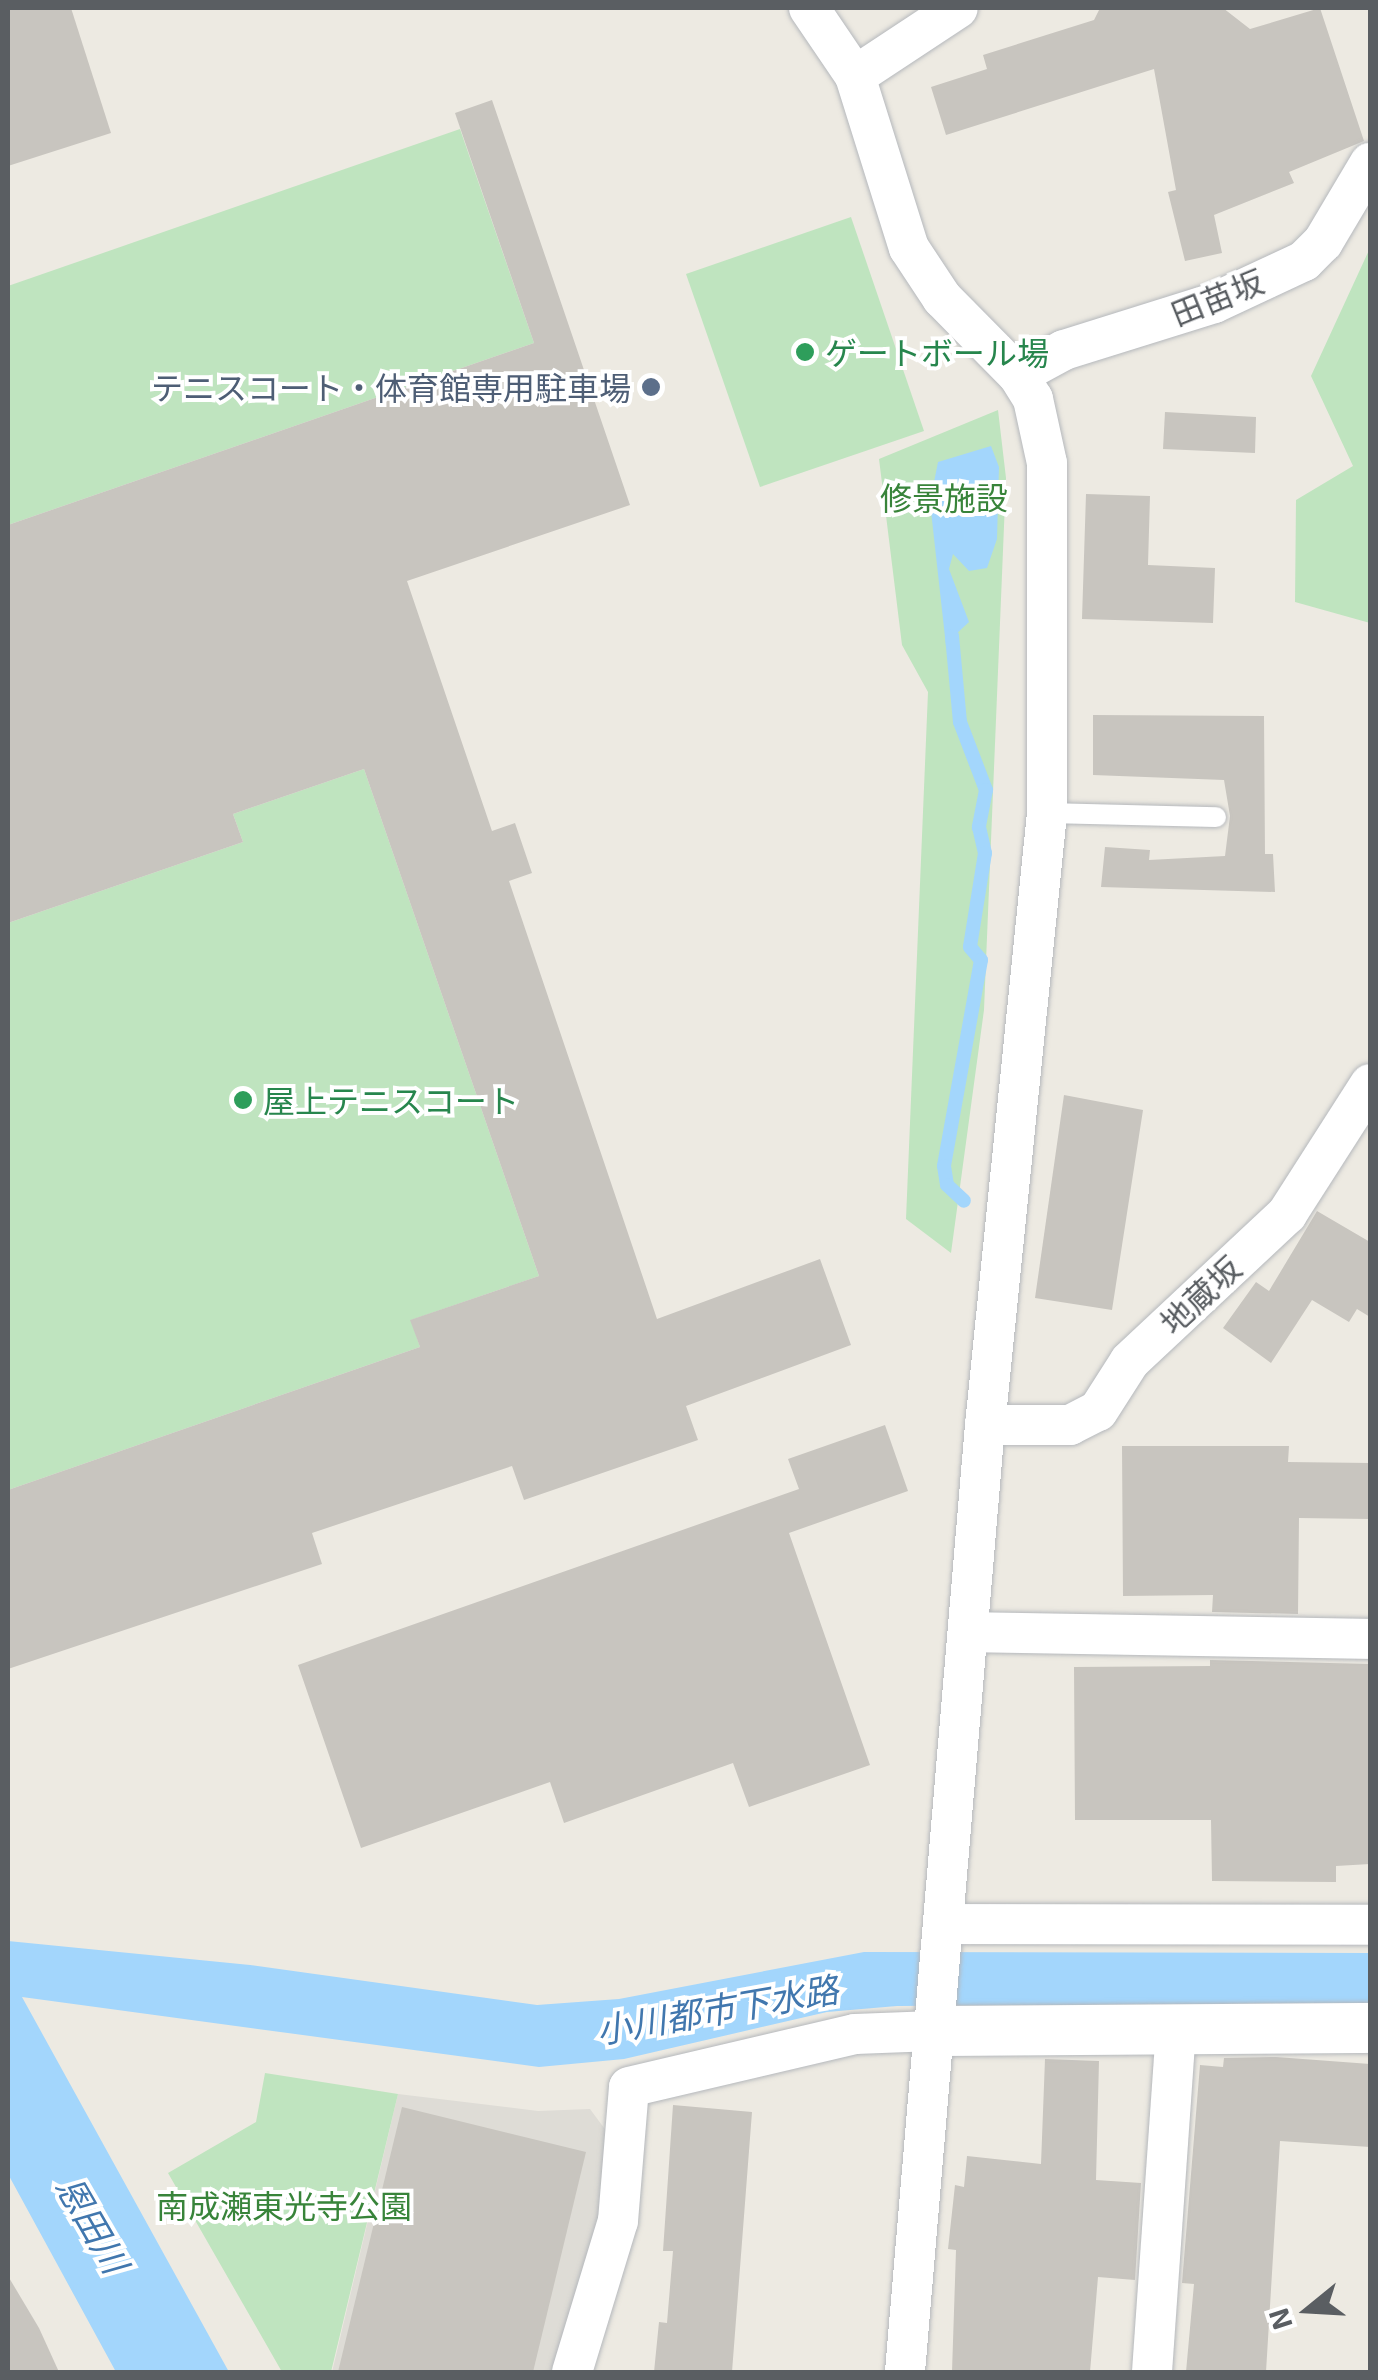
<!DOCTYPE html>
<meta charset="utf-8">
<style>
body{margin:0}
#map{position:relative;width:1378px;height:2380px;overflow:hidden;background:#edeae2;font-family:"Exo 2","Noto Sans JP",sans-serif}
div>[style]{position:absolute}
[style*='--x']{left:calc(var(--x)*1px);top:calc(var(--y)*1px);width:calc(var(--w)*1px);rotate:calc(var(--a)*1deg)}
.industrial>*{inset:0;background:#dedcd6}
.green>*{inset:0;background:#bfe4bf}
.water>*{inset:0;background:#a3d6fc}
.stream>*{height:14px;margin:-7px;padding:0 7px;transform-origin:7px;border-radius:7px;background:#a3d6fc}
.building>*{inset:0;background:#c8c5bf}
.roads{filter:drop-shadow(0 0 2px #b5b8bc) drop-shadow(0 0 2px #b5b8bc)}
.service>*{height:20px;margin:-10px;padding:0 10px;transform-origin:10px;border-radius:10px;background:#fff}
.minor>*{height:40px;margin:-20px;padding:0 20px;transform-origin:20px;border-radius:20px;background:#fff}
.tertiary>*{height:50px;margin:-25px;padding:0 25px;transform-origin:25px;border-radius:25px;background:#fff}
.dots>*{width:28px;height:28px;translate:-50% -50%;box-sizing:border-box;border:5px solid #fff;border-radius:50%}
span{translate:-50% -50%;white-space:nowrap;text-align:center;line-height:1.15;-webkit-text-stroke:8px #fff;paint-order:stroke}
.street-label{font-size:32px;color:#5a5e62}
.leisure-label{font-size:32px;color:#27864d}
.left{translate:0 -50%;text-align:left}
.service-label{font-size:32px;color:#4e5e75}
.right{translate:-100% -50%;text-align:right}
.park-label{font-size:32px;color:#38843a}
.water-label{font-size:35px;color:#4177ae;font-style:italic}
.frame{position:absolute;inset:0;border:10px solid #5a5e62;pointer-events:none}
.north{position:absolute;left:1258px;top:2260px;width:100px;height:100px;-webkit-text-stroke:8px #fff;paint-order:stroke;rotate:252deg;font-size:28px;font-weight:700;line-height:40px;text-align:center;color:#5a5e62}
.north::after{content:'';display:block;margin:auto;width:35px;height:45px;background:#5a5e62;clip-path:polygon(50% 0,100% 100%,50% 72%,0 100%)}
</style>
<div id="map">
<div class="industrial">
<div style="clip-path:polygon(398px 2094px,538px 2111px,590px 2109px,607px 2132px,600px 2220px,552px 2372px,332px 2372px)"></div>
</div>
<div class="green">
<div style="clip-path:polygon(460px 129px,534px 343px,8px 525px,8px 286px)"></div>
<div style="clip-path:polygon(851px 217px,924px 431px,760px 487px,686px 274px)"></div>
<div style="clip-path:polygon(1370px 248px,1370px 623px,1295px 602px,1296px 500px,1353px 466px,1311px 376px)"></div>
<div style="clip-path:polygon(998px 410px,1006px 478px,984px 1010px,951px 1253px,906px 1219px,928px 692px,902px 645px,879px 459px)"></div>
<div style="clip-path:polygon(364px 769px,539px 1276px,411px 1320px,420px 1347px,8px 1490px,8px 923px,243px 842px,233px 814px)"></div>
<div style="clip-path:polygon(265px 2073px,398px 2094px,331px 2372px,282px 2372px,168px 2173px,256px 2122px)"></div>
</div>
<div class="water">
<div style="clip-path:polygon(991px 446px,999px 467px,997px 539px,987px 568px,969px 571px,953px 554px,949px 569px,969px 622px,954px 636px,954px 652px,946px 646px,930px 502px,938px 462px)"></div>
<div style="clip-path:polygon(8px 1941px,250px 1965px,537px 2005px,619px 1999px,864px 1952px,1370px 1953px,1370px 2003px,897px 2006px,827px 2012px,624px 2059px,539px 2067px,22px 1997px,229px 2372px,116px 2372px,8px 2174px)"></div>
</div>
<div class="stream">
<div style="--x:952;--y:636;--w:86;--a:84.7"></div>
<div style="--x:960;--y:722;--w:73;--a:69.1"></div>
<div style="--x:986;--y:790;--w:38;--a:101"></div>
<div style="--x:979;--y:827;--w:27;--a:77"></div>
<div style="--x:985;--y:853;--w:95;--a:99.1"></div>
<div style="--x:970;--y:947;--w:17;--a:50"></div>
<div style="--x:981;--y:960;--w:209;--a:100.2"></div>
<div style="--x:944;--y:1166;--w:19;--a:81"></div>
<div style="--x:947;--y:1185;--w:23;--a:43"></div>
</div>
<div class="building">
<div style="clip-path:polygon(8px 8px,71px 8px,111px 133px,8px 166px)"></div>
<div style="clip-path:polygon(1100px 8px,1223px 8px,1250px 29px,1320px 8px,1364px 141px,1289px 172px,1294px 183px,1214px 215px,1222px 253px,1185px 261px,1168px 192px,1176px 190px,1154px 69px,946px 135px,931px 87px,987px 69px,983px 55px,1094px 20px)"></div>
<div style="clip-path:polygon(492px 100px,630px 505px,407px 581px,492px 831px,515px 823px,532px 873px,509px 881px,657px 1319px,820px 1259px,851px 1345px,686px 1406px,698px 1440px,524px 1500px,512px 1466px,312px 1533px,322px 1564px,8px 1669px,8px 1490px,420px 1347px,410px 1320px,539px 1276px,364px 769px,233px 814px,243px 842px,8px 923px,8px 525px,534px 343px,455px 113px)"></div>
<div style="clip-path:polygon(1165px 412px,1256px 417px,1255px 453px,1163px 449px)"></div>
<div style="clip-path:polygon(1086px 494px,1150px 496px,1148px 565px,1215px 568px,1213px 623px,1082px 619px)"></div>
<div style="clip-path:polygon(1093px 715px,1264px 716px,1265px 854px,1273px 854px,1275px 892px,1101px 887px,1105px 847px,1150px 850px,1149px 860px,1225px 856px,1230px 816px,1224px 780px,1093px 775px)"></div>
<div style="clip-path:polygon(1064px 1095px,1143px 1110px,1112px 1310px,1035px 1298px)"></div>
<div style="clip-path:polygon(1317px 1211px,1370px 1242px,1370px 1317px,1357px 1309px,1349px 1322px,1312px 1300px,1271px 1363px,1223px 1328px,1256px 1282px,1269px 1291px)"></div>
<div style="clip-path:polygon(885px 1425px,908px 1491px,789px 1533px,870px 1765px,749px 1807px,733px 1763px,564px 1823px,550px 1782px,361px 1848px,298px 1665px,799px 1489px,788px 1459px)"></div>
<div style="clip-path:polygon(1122px 1446px,1289px 1446px,1288px 1462px,1370px 1463px,1370px 1519px,1299px 1518px,1298px 1614px,1212px 1612px,1213px 1595px,1123px 1596px)"></div>
<div style="clip-path:polygon(1210px 1660px,1370px 1664px,1370px 1864px,1336px 1866px,1336px 1882px,1212px 1881px,1211px 1820px,1075px 1820px,1074px 1667px,1210px 1666px)"></div>
<div style="clip-path:polygon(1276px 2057px,1370px 2064px,1370px 2147px,1280px 2141px,1266px 2372px,1186px 2372px,1194px 2284px,1182px 2283px,1200px 2065px,1223px 2067px,1224px 2058px)"></div>
<div style="clip-path:polygon(1045px 2059px,1099px 2061px,1096px 2180px,1141px 2183px,1135px 2280px,1098px 2277px,1090px 2372px,952px 2372px,956px 2250px,948px 2249px,955px 2185px,964px 2187px,967px 2156px,1041px 2164px)"></div>
<div style="clip-path:polygon(673px 2105px,752px 2112px,732px 2372px,654px 2372px,659px 2322px,667px 2323px,673px 2251px,663px 2251px)"></div>
<div style="clip-path:polygon(402px 2107px,586px 2152px,533px 2372px,338px 2372px)"></div>
<div style="clip-path:polygon(8px 2276px,39px 2328px,59px 2372px,8px 2372px)"></div>
</div>
<div class="roads">
<div class="service">
<div style="--x:1047;--y:813;--w:169;--a:1.4"></div>
</div>
<div class="minor">
<div style="--x:809;--y:8;--w:82;--a:55.9"></div>
<div style="--x:855;--y:76;--w:180;--a:72.6"></div>
<div style="--x:909;--y:248;--w:60;--a:56.6"></div>
<div style="--x:942;--y:298;--w:108;--a:45.4"></div>
<div style="--x:1018;--y:375;--w:28;--a:58"></div>
<div style="--x:1033;--y:399;--w:66;--a:77.7"></div>
<div style="--x:1047;--y:463;--w:350;--a:90"></div>
<div style="--x:1047;--y:813;--w:615;--a:95.78"></div>
<div style="--x:985;--y:1425;--w:950;--a:94.83"></div>
<div style="--x:855;--y:76;--w:123;--a:-33.4"></div>
<div style="--x:1018;--y:375;--w:52;--a:-28.5"></div>
<div style="--x:1064;--y:350;--w:157;--a:-17.4"></div>
<div style="--x:1214;--y:303;--w:99;--a:-25"></div>
<div style="--x:1304;--y:261;--w:27;--a:-45"></div>
<div style="--x:1323;--y:242;--w:92;--a:-59.3"></div>
<div style="--x:985;--y:1425;--w:85;--a:0"></div>
<div style="--x:1070;--y:1425;--w:31;--a:-27"></div>
<div style="--x:1098;--y:1411;--w:59;--a:-57.4"></div>
<div style="--x:1130;--y:1361;--w:215;--a:-43.1"></div>
<div style="--x:1287;--y:1214;--w:154;--a:-57.4"></div>
<div style="--x:968;--y:1632;--w:402;--a:1"></div>
<div style="--x:943;--y:1924;--w:427;--a:0.1"></div>
<div style="--x:572;--y:2372;--w:158;--a:-73.1"></div>
<div style="--x:618;--y:2221;--w:134;--a:-85.3"></div>
<div style="--x:629;--y:2087;--w:232;--a:-13.2"></div>
<div style="--x:855;--y:2034;--w:79;--a:-2.2"></div>
<div style="--x:1152;--y:2372;--w:345;--a:-86"></div>
</div>
<div class="tertiary">
<div style="--x:934;--y:2031;--w:436;--a:-0.4"></div>
</div>
</div>
<div class="dots">
<div style="left:805px;top:352px;background:#2e9e5b"></div>
<div style="left:651px;top:387px;background:#5c6f8a"></div>
<div style="left:243px;top:1100px;background:#2e9e5b"></div>
</div>
<div class="street-label">
<span style="left:1217px;top:297px;rotate:-22deg">田苗坂</span>
<span style="left:1200px;top:1295px;rotate:-43deg">地蔵坂</span>
</div>
<div class="leisure-label">
<span class="left" style="left:825px;top:352px">ゲートボール場</span>
<span class="left" style="left:263px;top:1100px">屋上テニスコート</span>
</div>
<div class="service-label">
<span class="right" style="left:631px;top:387px">テニスコート・体育館専用駐車場</span>
</div>
<div class="park-label">
<span style="left:944px;top:497px">修景施設</span>
<span style="left:284px;top:2205px">南成瀬東光寺公園</span>
</div>
<div class="water-label">
<span style="left:717px;top:2009px;rotate:-10deg">小川都市下水路</span>
<span style="left:93px;top:2224px;rotate:60deg">恩田川</span>
</div>
<div class="frame"></div>
<div class="north">N</div>
</div>
